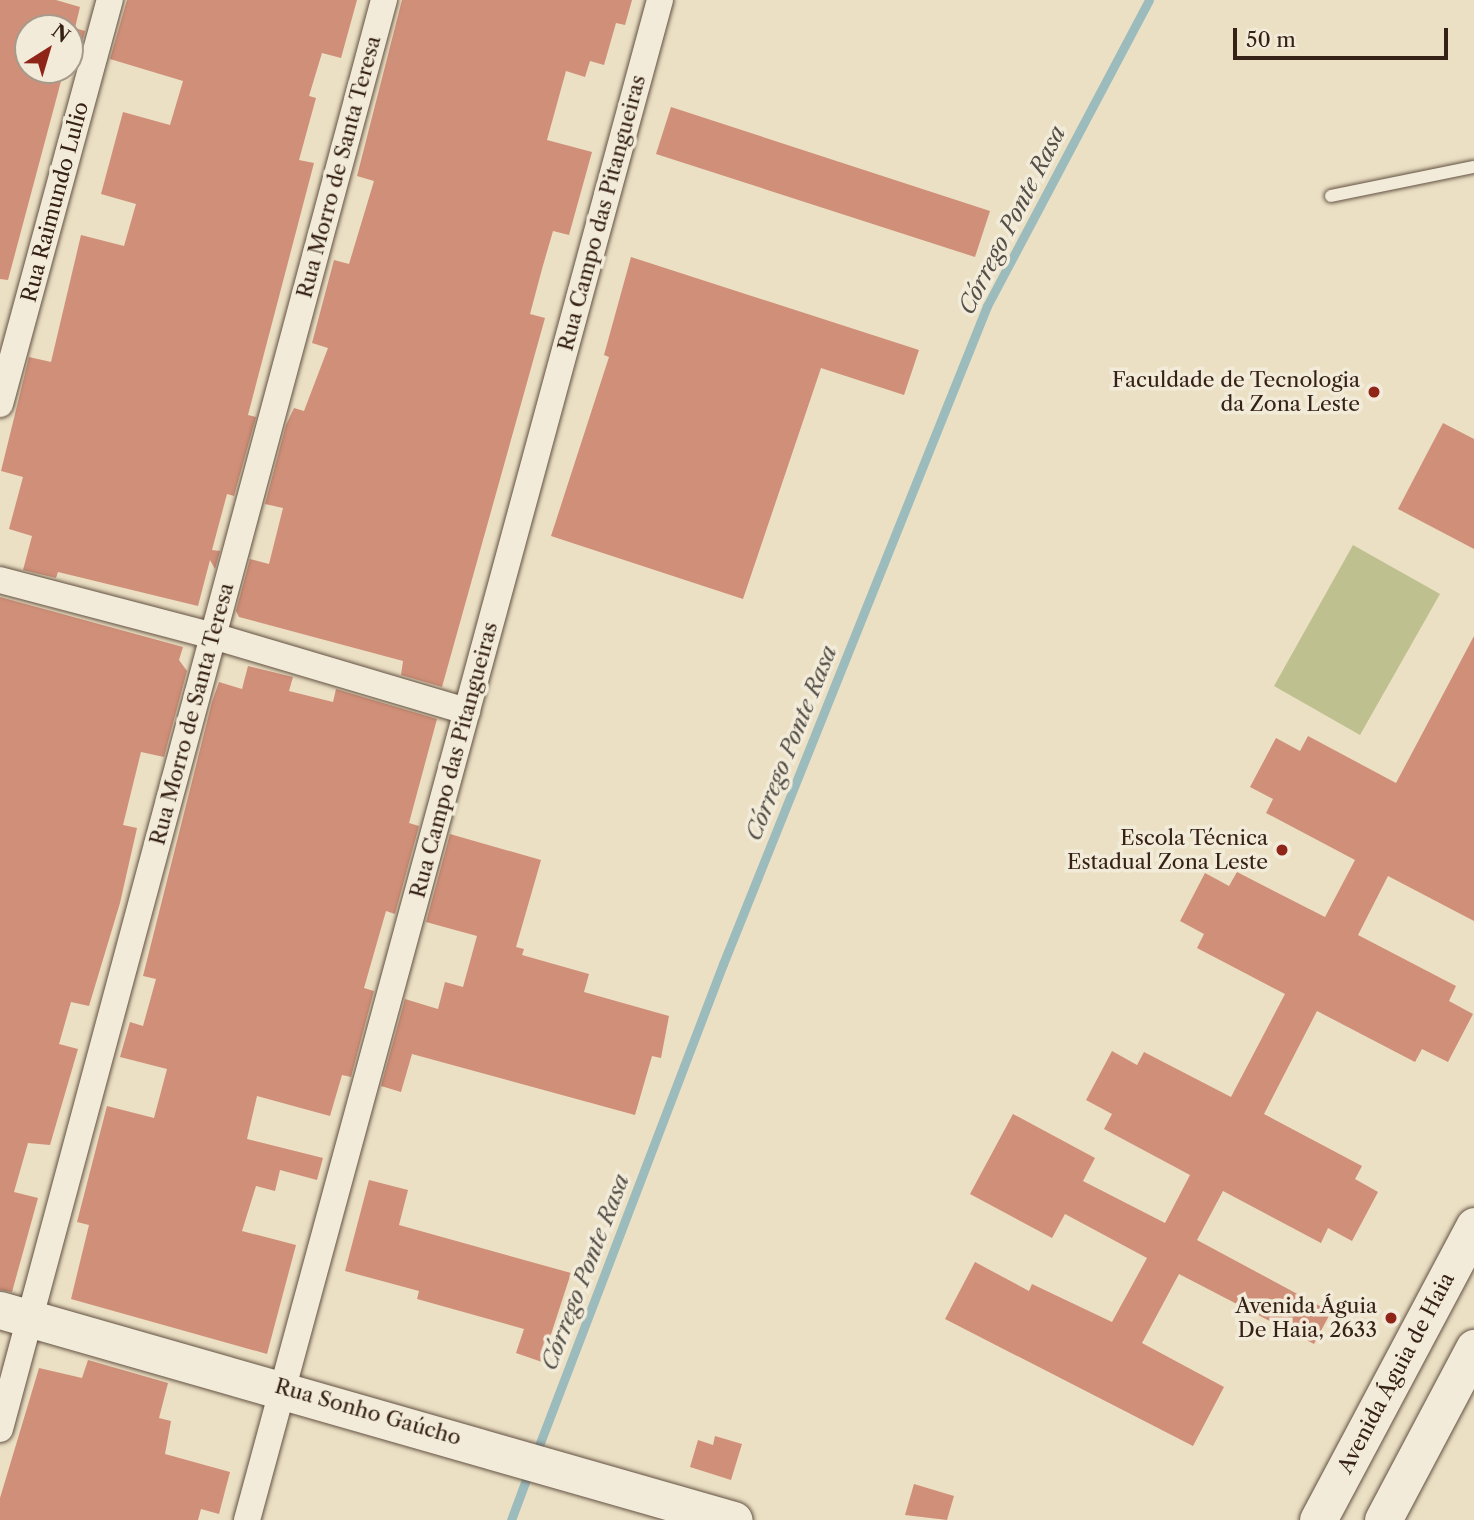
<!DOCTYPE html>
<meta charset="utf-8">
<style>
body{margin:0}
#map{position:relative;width:1474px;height:1520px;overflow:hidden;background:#ebe0c4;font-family:"Libre Caslon Text",serif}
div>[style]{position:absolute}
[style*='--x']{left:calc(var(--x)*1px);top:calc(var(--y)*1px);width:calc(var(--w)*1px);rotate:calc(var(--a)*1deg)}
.green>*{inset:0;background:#bfc08f}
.stream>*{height:9px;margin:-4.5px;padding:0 4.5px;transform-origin:4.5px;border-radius:4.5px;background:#9bbbbd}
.building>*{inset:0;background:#d08f78}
.roads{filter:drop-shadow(0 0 2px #635142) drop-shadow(0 0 2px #635142)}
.lane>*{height:12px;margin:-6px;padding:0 6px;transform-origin:6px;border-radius:6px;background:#f2ebd9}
.street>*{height:26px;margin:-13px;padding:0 13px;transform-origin:13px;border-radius:13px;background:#f2ebd9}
.secondary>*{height:37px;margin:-18.5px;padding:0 18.5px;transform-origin:18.5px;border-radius:18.5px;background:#f2ebd9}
.dots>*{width:19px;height:19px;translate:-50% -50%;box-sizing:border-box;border:4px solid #f2ebd9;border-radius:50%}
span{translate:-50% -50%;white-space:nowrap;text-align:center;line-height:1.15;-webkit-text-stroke:7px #f2ebd9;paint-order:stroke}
.street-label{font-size:21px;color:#362116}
.poi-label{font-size:21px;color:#362116}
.right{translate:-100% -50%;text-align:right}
.water-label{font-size:23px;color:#544f48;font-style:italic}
.north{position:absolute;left:14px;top:14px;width:70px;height:70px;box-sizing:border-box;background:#f2ebd9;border:2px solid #a79a8b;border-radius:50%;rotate:37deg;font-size:19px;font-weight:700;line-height:28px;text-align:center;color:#362116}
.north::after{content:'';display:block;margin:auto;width:24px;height:32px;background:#8f2418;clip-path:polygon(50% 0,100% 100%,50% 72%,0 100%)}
.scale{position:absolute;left:1233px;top:28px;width:215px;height:32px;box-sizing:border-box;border:4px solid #362116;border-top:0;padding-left:9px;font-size:21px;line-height:24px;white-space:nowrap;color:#362116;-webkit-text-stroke:5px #f2ebd9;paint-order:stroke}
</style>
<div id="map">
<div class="green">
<div style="clip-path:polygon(1353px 545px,1440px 594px,1360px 735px,1274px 686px)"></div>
</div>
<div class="stream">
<div style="--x:535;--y:1456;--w:527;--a:-69.09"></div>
<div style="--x:723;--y:964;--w:709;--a:-68.14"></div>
<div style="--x:987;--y:306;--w:346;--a:-62.1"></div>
<div style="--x:511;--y:1520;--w:54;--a:-69.6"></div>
</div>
<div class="building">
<div style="clip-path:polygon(0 0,56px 0,80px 7px,75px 28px,85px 31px,79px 54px,70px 53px,70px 28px,28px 28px,28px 70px,64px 70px,8px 280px,0 279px)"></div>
<div style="clip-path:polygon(127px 0,357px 0,341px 58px,322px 53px,309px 96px,316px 98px,299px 160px,314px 163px,248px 415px,256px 417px,234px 496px,227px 494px,212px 550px,220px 551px,215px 569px,210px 560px,198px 606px,58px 572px,56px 578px,23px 570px,32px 536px,9px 529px,23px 477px,1px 471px,29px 357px,51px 362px,81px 235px,124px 246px,136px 204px,101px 194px,123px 112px,170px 125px,183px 81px,110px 59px)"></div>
<div style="clip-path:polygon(402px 0,632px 0,625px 25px,616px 23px,604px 65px,590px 61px,585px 77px,566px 71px,547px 140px,592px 152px,569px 235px,553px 231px,542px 269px,530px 314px,545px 318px,442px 687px,401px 675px,403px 661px,239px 617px,236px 611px,250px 559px,269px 564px,283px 508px,265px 504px,286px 425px,294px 408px,304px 411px,328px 348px,312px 343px,334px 260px,349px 264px,374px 181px,357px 176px)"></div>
<div style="clip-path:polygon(671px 107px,990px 211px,975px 257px,656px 154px)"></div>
<div style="clip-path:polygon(631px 257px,919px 350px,904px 395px,821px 368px,743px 599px,551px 536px,609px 357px,604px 355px)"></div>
<div style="clip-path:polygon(1443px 423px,1474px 439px,1474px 549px,1398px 509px)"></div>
<div style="clip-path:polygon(0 597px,183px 647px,179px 660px,187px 671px,164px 757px,141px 752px,123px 825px,137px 828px,120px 903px,89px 1006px,71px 1002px,59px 1044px,78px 1049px,50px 1145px,28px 1143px,14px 1192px,38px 1198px,12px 1292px,0 1290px)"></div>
<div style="clip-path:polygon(1474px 636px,1474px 921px,1388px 876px,1358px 935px,1456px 986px,1449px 1001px,1473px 1014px,1448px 1062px,1422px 1049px,1415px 1062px,1317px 1011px,1264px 1114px,1362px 1166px,1355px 1179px,1378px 1192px,1352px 1241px,1328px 1228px,1321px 1243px,1223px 1191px,1197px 1240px,1331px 1312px,1314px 1344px,1179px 1274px,1142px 1343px,1224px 1387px,1193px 1446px,945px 1319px,975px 1262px,1029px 1291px,1032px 1284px,1112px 1322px,1147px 1258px,1065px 1214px,1052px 1238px,970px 1194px,1013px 1114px,1095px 1158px,1083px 1181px,1165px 1223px,1190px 1175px,1104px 1129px,1112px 1114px,1086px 1100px,1112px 1051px,1137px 1065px,1144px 1052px,1231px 1097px,1285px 994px,1197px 948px,1204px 934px,1180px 921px,1205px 873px,1229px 886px,1237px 872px,1325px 917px,1355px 860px,1266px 813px,1273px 799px,1250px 787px,1276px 738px,1300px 751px,1308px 736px,1396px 783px)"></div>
<div style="clip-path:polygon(248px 666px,293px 677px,289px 691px,333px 702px,336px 689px,437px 719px,409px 823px,419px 826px,395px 914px,386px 911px,364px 988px,374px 991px,351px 1077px,342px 1075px,330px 1116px,257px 1096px,247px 1139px,323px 1158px,317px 1180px,280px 1170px,275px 1191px,256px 1186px,242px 1231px,296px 1245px,267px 1354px,71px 1299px,89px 1225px,77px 1222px,107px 1106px,154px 1118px,167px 1069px,120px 1057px,130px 1022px,143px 1026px,156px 979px,143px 976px,212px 702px,219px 682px,242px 689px)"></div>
<div style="clip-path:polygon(450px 834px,541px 860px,516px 947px,524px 949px,522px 955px,589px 974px,584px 992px,669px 1016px,661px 1058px,652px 1056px,635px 1115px,412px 1054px,401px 1092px,381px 1086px,405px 999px,438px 1009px,445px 982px,463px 987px,477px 936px,426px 922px)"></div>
<div style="clip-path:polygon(369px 1180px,408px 1190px,399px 1225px,571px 1273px,542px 1362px,516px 1353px,524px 1329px,417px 1299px,419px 1291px,345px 1271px)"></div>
<div style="clip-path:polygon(88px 1360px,168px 1383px,159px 1418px,171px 1421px,165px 1454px,230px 1472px,219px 1514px,201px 1509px,198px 1520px,0 1520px,0 1498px,39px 1368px,82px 1378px)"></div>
<div style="clip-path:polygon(715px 1436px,742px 1444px,731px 1480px,690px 1467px,698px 1440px,713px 1445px)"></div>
<div style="clip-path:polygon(914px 1484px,954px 1496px,947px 1520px,905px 1515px)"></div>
</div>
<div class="roads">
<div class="lane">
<div style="--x:1331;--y:196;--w:146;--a:-11.5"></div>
</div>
<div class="street">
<div style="--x:0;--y:404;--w:419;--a:-74.8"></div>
<div style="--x:0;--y:580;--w:220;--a:14.7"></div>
<div style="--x:213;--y:636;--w:265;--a:16.5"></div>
<div style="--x:0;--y:1429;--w:1480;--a:-74.96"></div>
<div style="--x:247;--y:1520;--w:1575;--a:-74.8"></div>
</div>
<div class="secondary">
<div style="--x:0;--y:1310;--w:763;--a:15.97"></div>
<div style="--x:1318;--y:1520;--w:333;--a:-62"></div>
<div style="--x:1383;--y:1520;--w:195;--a:-62.1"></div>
</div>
</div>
<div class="dots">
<div style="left:1374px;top:392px;background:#8f2418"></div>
<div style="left:1282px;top:850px;background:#8f2418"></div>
<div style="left:1391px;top:1318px;background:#8f2418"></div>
</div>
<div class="street-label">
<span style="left:339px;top:167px;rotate:-75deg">Rua Morro de Santa Teresa</span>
<span style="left:55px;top:202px;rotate:-75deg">Rua Raimundo Lulio</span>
<span style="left:602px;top:213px;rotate:-75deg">Rua Campo das Pitangueiras</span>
<span style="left:192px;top:714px;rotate:-75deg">Rua Morro de Santa Teresa</span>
<span style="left:454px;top:760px;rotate:-75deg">Rua Campo das Pitangueiras</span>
<span style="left:1396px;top:1373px;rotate:-62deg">Avenida Águia de Haia</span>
<span style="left:368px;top:1412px;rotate:16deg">Rua Sonho Gaúcho</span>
</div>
<div class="poi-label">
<span class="right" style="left:1360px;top:392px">Faculdade de Tecnologia<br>da Zona Leste</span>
<span class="right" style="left:1268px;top:850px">Escola Técnica<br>Estadual Zona Leste</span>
<span class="right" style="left:1377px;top:1318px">Avenida Águia<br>De Haia, 2633</span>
</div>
<div class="water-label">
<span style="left:1012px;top:220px;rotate:-63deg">Córrego Ponte Rasa</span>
<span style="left:791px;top:743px;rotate:-68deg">Córrego Ponte Rasa</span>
<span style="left:585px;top:1272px;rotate:-69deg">Córrego Ponte Rasa</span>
</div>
<div class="north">N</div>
<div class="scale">50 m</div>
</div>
